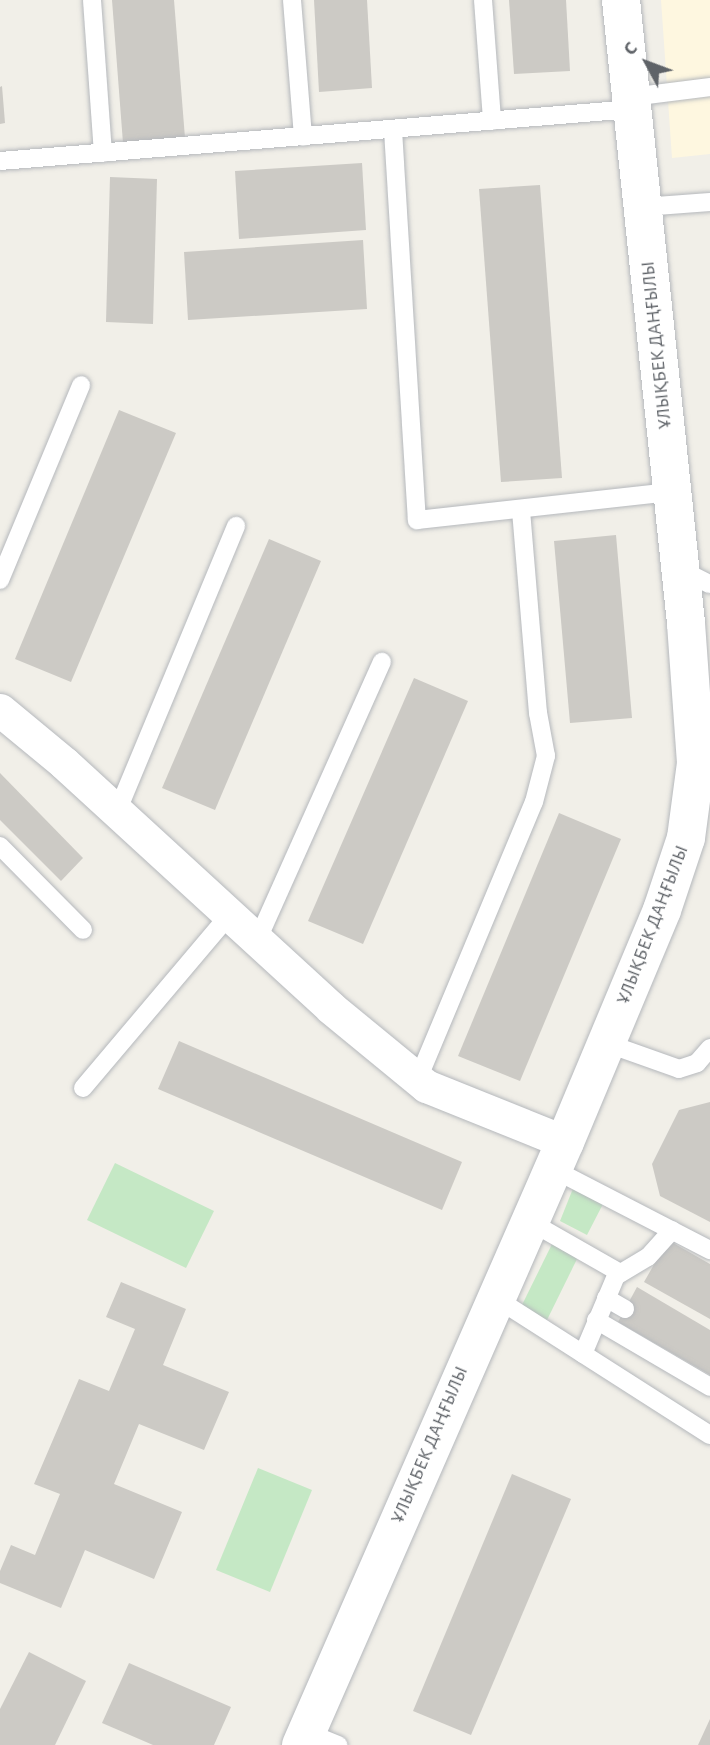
<!DOCTYPE html>
<meta charset="utf-8">
<style>
body{margin:0}
#map{position:relative;width:710px;height:1745px;overflow:hidden;background:#f1efe8;font-family:"Alegreya Sans",sans-serif}
div>[style]{position:absolute}
[style*='--x']{left:calc(var(--x)*1px);top:calc(var(--y)*1px);width:calc(var(--w)*1px);rotate:calc(var(--a)*1deg)}
.commercial>*{inset:0;background:#fef7e0}
.green>*{inset:0;background:#c5e8c5}
.building>*{inset:0;background:#cccac5}
.roads{filter:drop-shadow(0 0 2px #b5b8bc) drop-shadow(0 0 2px #b5b8bc)}
.service>*{height:18px;margin:-9px;padding:0 9px;transform-origin:9px;border-radius:9px;background:#fff}
.minor>*{height:33px;margin:-16.5px;padding:0 16.5px;transform-origin:16.5px;border-radius:16.5px;background:#fff}
.tertiary>*{height:38px;margin:-19px;padding:0 19px;transform-origin:19px;border-radius:19px;background:#fff}
span{translate:-50% -50%;white-space:nowrap;text-align:center;line-height:1.15;-webkit-text-stroke:6px #fff;paint-order:stroke}
.street-label{font-size:19px;color:#5f6368}
.north{position:absolute;left:612px;top:28px;width:70px;height:70px;-webkit-text-stroke:5px #fff;paint-order:stroke;rotate:311deg;font-size:19px;font-weight:700;line-height:28px;text-align:center;color:#5f6368}
.north::after{content:'';display:block;margin:auto;width:24px;height:32px;background:#5f6368;clip-path:polygon(50% 0,100% 100%,50% 72%,0 100%)}
</style>
<div id="map">
<div class="commercial">
<div style="clip-path:polygon(661px 0,710px 0,710px 154px,672px 158px)"></div>
</div>
<div class="green">
<div style="clip-path:polygon(115px 1163px,214px 1211px,186px 1268px,87px 1220px)"></div>
<div style="clip-path:polygon(574px 1186px,604px 1202px,587px 1235px,560px 1221px)"></div>
<div style="clip-path:polygon(553px 1242px,578px 1257px,547px 1320px,521px 1307px)"></div>
<div style="clip-path:polygon(258px 1468px,312px 1490px,270px 1592px,216px 1570px)"></div>
</div>
<div class="building">
<div style="clip-path:polygon(112px 0,174px 0,185px 138px,123px 143px)"></div>
<div style="clip-path:polygon(314px 0,367px 0,372px 88px,319px 92px)"></div>
<div style="clip-path:polygon(509px 0,566px 0,570px 71px,514px 74px)"></div>
<div style="clip-path:polygon(2px 86px,5px 123px,0 124px,0 87px)"></div>
<div style="clip-path:polygon(362px 163px,366px 230px,239px 239px,235px 171px)"></div>
<div style="clip-path:polygon(110px 177px,157px 179px,153px 324px,106px 322px)"></div>
<div style="clip-path:polygon(540px 185px,562px 478px,501px 482px,479px 189px)"></div>
<div style="clip-path:polygon(363px 240px,367px 309px,188px 320px,184px 252px)"></div>
<div style="clip-path:polygon(119px 410px,176px 433px,71px 682px,15px 659px)"></div>
<div style="clip-path:polygon(616px 535px,632px 718px,570px 723px,554px 541px)"></div>
<div style="clip-path:polygon(269px 539px,321px 561px,215px 810px,162px 788px)"></div>
<div style="clip-path:polygon(414px 678px,468px 701px,363px 944px,308px 921px)"></div>
<div style="clip-path:polygon(0 773px,83px 858px,61px 881px,0 820px)"></div>
<div style="clip-path:polygon(559px 813px,621px 839px,520px 1081px,458px 1056px)"></div>
<div style="clip-path:polygon(179px 1041px,462px 1162px,442px 1210px,158px 1089px)"></div>
<div style="clip-path:polygon(710px 1102px,710px 1222px,660px 1196px,652px 1164px,679px 1110px)"></div>
<div style="clip-path:polygon(668px 1240px,710px 1264px,710px 1319px,644px 1282px)"></div>
<div style="clip-path:polygon(121px 1282px,186px 1309px,163px 1365px,229px 1392px,204px 1450px,139px 1424px,114px 1484px,182px 1512px,154px 1579px,85px 1550px,61px 1608px,0 1583px,0 1571px,11px 1545px,35px 1555px,60px 1494px,34px 1484px,79px 1379px,109px 1391px,135px 1329px,106px 1317px)"></div>
<div style="clip-path:polygon(637px 1287px,710px 1330px,710px 1375px,618px 1322px)"></div>
<div style="clip-path:polygon(512px 1474px,571px 1499px,471px 1735px,413px 1711px)"></div>
<div style="clip-path:polygon(29px 1652px,86px 1681px,55px 1745px,0 1745px,0 1709px)"></div>
<div style="clip-path:polygon(129px 1663px,231px 1707px,214px 1745px,153px 1745px,102px 1723px)"></div>
<div style="clip-path:polygon(710px 1719px,710px 1745px,698px 1745px)"></div>
</div>
<div class="roads">
<div class="service">
<div style="--x:92;--y:0;--w:153;--a:85.9"></div>
<div style="--x:292;--y:0;--w:137;--a:85.4"></div>
<div style="--x:483;--y:0;--w:121;--a:85.7"></div>
<div style="--x:631;--y:97;--w:80;--a:-7.2"></div>
<div style="--x:393;--y:130;--w:391;--a:86.5"></div>
<div style="--x:417;--y:520;--w:257;--a:-6.3"></div>
<div style="--x:0;--y:161;--w:634;--a:-4.7"></div>
<div style="--x:643;--y:207;--w:67;--a:-4.3"></div>
<div style="--x:682;--y:570;--w:31;--a:27"></div>
<div style="--x:0;--y:580;--w:211;--a:-67.4"></div>
<div style="--x:117;--y:812;--w:310;--a:-67.4"></div>
<div style="--x:0;--y:846;--w:118;--a:45.3"></div>
<div style="--x:257;--y:941;--w:306;--a:-65.9"></div>
<div style="--x:606;--y:1043;--w:77;--a:19.6"></div>
<div style="--x:679;--y:1069;--w:19;--a:-18"></div>
<div style="--x:697;--y:1063;--w:20;--a:-49"></div>
<div style="--x:418;--y:1079;--w:300;--a:-67.3"></div>
<div style="--x:534;--y:802;--w:48;--a:-75.4"></div>
<div style="--x:546;--y:756;--w:44;--a:-100.5"></div>
<div style="--x:538;--y:713;--w:204;--a:-94.8"></div>
<div style="--x:83;--y:1088;--w:226;--a:-49.8"></div>
<div style="--x:553;--y:1169;--w:177;--a:27.3"></div>
<div style="--x:529;--y:1221;--w:105;--a:29.7"></div>
<div style="--x:494;--y:1297;--w:256;--a:32.6"></div>
<div style="--x:606;--y:1298;--w:22;--a:30"></div>
<div style="--x:596;--y:1320;--w:132;--a:30.4"></div>
<div style="--x:583;--y:1354;--w:85;--a:-67.1"></div>
<div style="--x:616;--y:1276;--w:37;--a:-31"></div>
<div style="--x:648;--y:1257;--w:36;--a:-48"></div>
<div style="--x:306;--y:1732;--w:35;--a:22"></div>
</div>
<div class="minor">
<div style="--x:0;--y:710;--w:83;--a:39.6"></div>
<div style="--x:64;--y:763;--w:362;--a:42.5"></div>
<div style="--x:331;--y:1008;--w:123;--a:39.4"></div>
<div style="--x:426;--y:1086;--w:150;--a:21.9"></div>
</div>
<div class="tertiary">
<div style="--x:301;--y:1745;--w:658;--a:-66.36"></div>
<div style="--x:565;--y:1142;--w:251;--a:-67.3"></div>
<div style="--x:662;--y:910;--w:76;--a:-71.6"></div>
<div style="--x:686;--y:838;--w:76;--a:-82.4"></div>
<div style="--x:696;--y:763;--w:140;--a:-94.1"></div>
<div style="--x:686;--y:623;--w:626;--a:-95.96"></div>
</div>
</div>
<div class="street-label">
<span style="left:657px;top:345px;rotate:-96deg">ҰЛЫҚБЕК ДАҢҒЫЛЫ</span>
<span style="left:653px;top:925px;rotate:-69deg">ҰЛЫҚБЕК ДАҢҒЫЛЫ</span>
<span style="left:430px;top:1445px;rotate:-67deg">ҰЛЫҚБЕК ДАҢҒЫЛЫ</span>
</div>
<div class="north">С</div>
</div>
